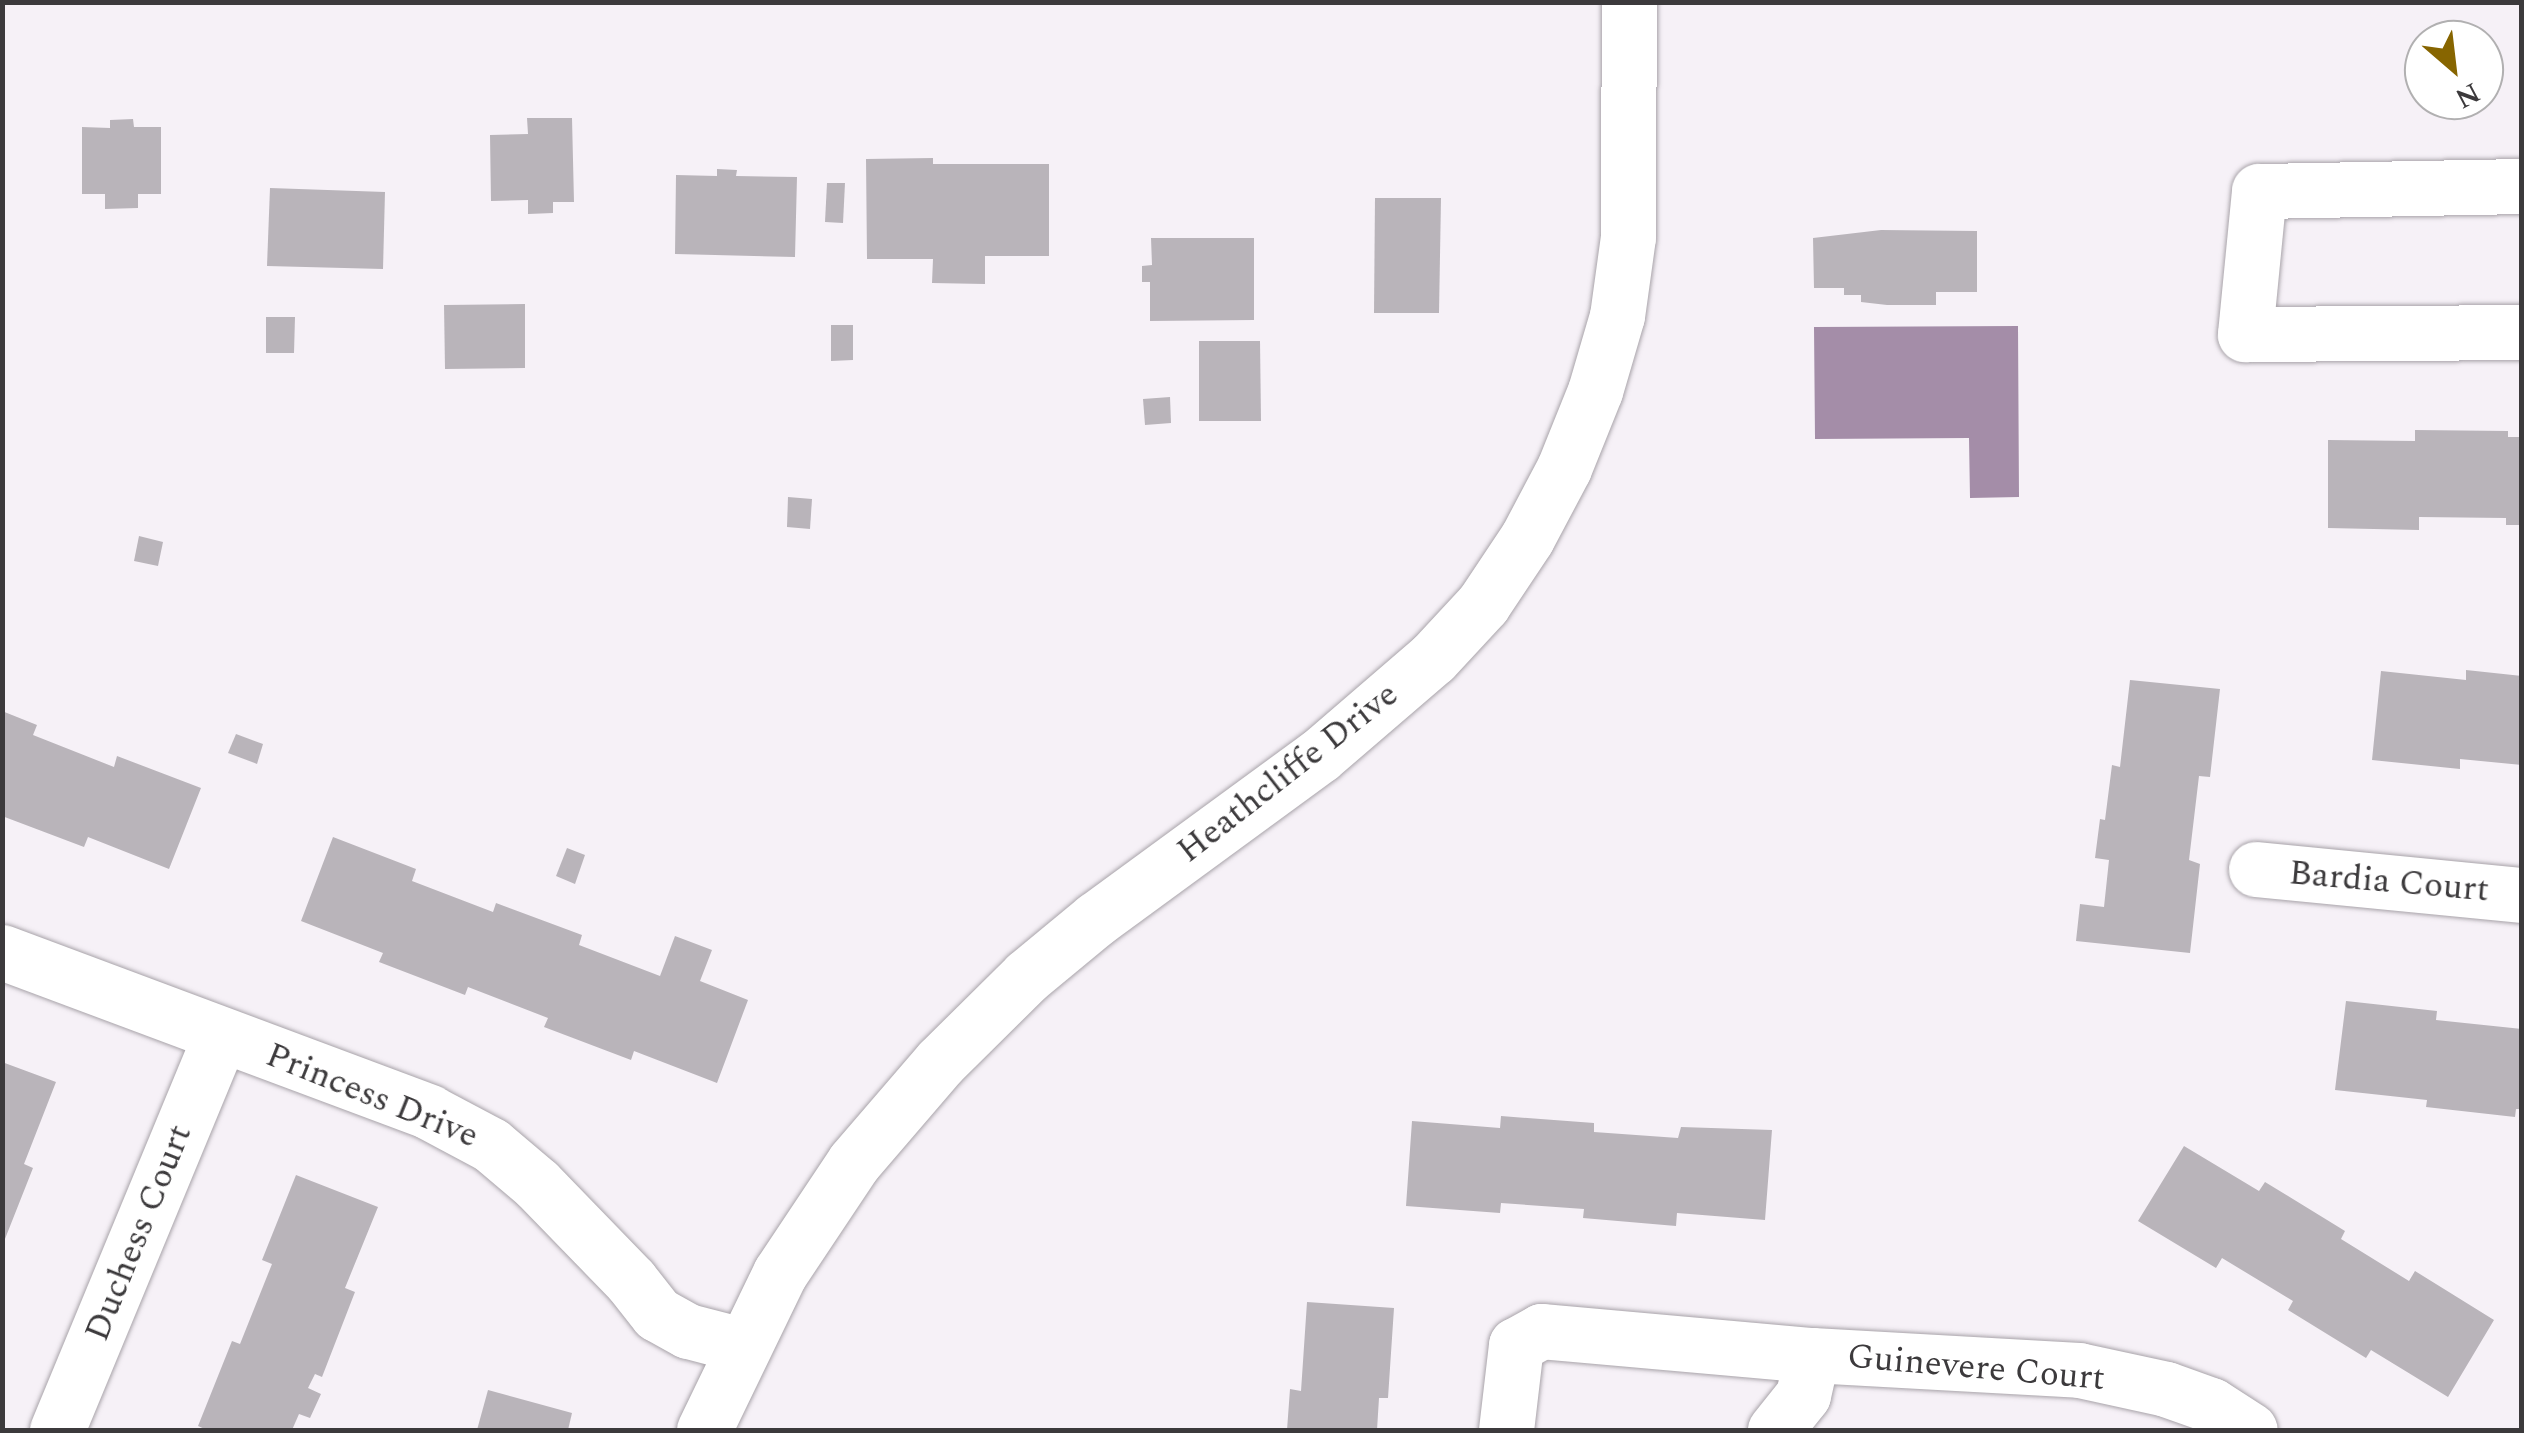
<!DOCTYPE html>
<style>
body{margin:0}
#map{position:relative;width:2524px;height:1433px;overflow:hidden;background:#f6f1f7;font-family:Spectral,serif}
div>[style]{position:absolute}
[style*='--x']{left:calc(var(--x)*1px);top:calc(var(--y)*1px);width:calc(var(--w)*1px);rotate:calc(var(--a)*1deg)}
.water>*{inset:0;background:#a48da8}
.building>*{inset:0;background:#b9b4ba}
.roads{filter:drop-shadow(0 0 2px #a8a3a9) drop-shadow(0 0 2px #a8a3a9)}
.minor>*{height:55px;margin:-27.5px;padding:0 27.5px;transform-origin:27.5px;border-radius:27.5px;background:#fff}
span{translate:-50% -50%;white-space:nowrap;text-align:center;line-height:1.15;-webkit-text-stroke:8px #fff;paint-order:stroke}
.street-label{font-size:35px;color:#3c3a3c}
.frame{position:absolute;inset:0;border:5px solid #3c3a3c;pointer-events:none}
.north{position:absolute;left:2404px;top:20px;width:100px;height:100px;box-sizing:border-box;background:#fff;border:2px solid #b1b0b1;border-radius:50%;rotate:152deg;font-size:28px;font-weight:700;line-height:40px;text-align:center;color:#3c3a3c}
.north::after{content:'';display:block;margin:auto;width:35px;height:45px;background:#876500;clip-path:polygon(50% 0,100% 100%,50% 72%,0 100%)}
</style>
<div id="map">
<div class="water">
<div style="clip-path:polygon(2018px 326px,2019px 497px,1970px 498px,1969px 438px,1815px 439px,1814px 327px)"></div>
</div>
<div class="building">
<div style="clip-path:polygon(527px 118px,572px 118px,574px 202px,553px 202px,553px 213px,528px 214px,528px 200px,491px 201px,490px 135px,528px 134px)"></div>
<div style="clip-path:polygon(133px 119px,134px 127px,161px 127px,161px 194px,138px 194px,138px 208px,105px 209px,105px 194px,82px 194px,82px 127px,110px 128px,110px 120px)"></div>
<div style="clip-path:polygon(933px 158px,933px 164px,1049px 164px,1049px 256px,985px 256px,985px 284px,932px 283px,933px 259px,867px 259px,866px 159px)"></div>
<div style="clip-path:polygon(717px 169px,737px 170px,736px 176px,797px 177px,795px 257px,675px 254px,676px 175px,717px 176px)"></div>
<div style="clip-path:polygon(827px 183px,845px 183px,843px 223px,825px 222px)"></div>
<div style="clip-path:polygon(270px 188px,385px 192px,383px 269px,267px 266px)"></div>
<div style="clip-path:polygon(1375px 198px,1441px 198px,1439px 313px,1374px 313px)"></div>
<div style="clip-path:polygon(1881px 230px,1977px 231px,1977px 292px,1936px 292px,1936px 305px,1887px 305px,1861px 302px,1861px 295px,1844px 295px,1844px 288px,1814px 288px,1813px 238px)"></div>
<div style="clip-path:polygon(1151px 238px,1254px 238px,1254px 320px,1150px 321px,1150px 282px,1142px 282px,1142px 266px,1152px 265px)"></div>
<div style="clip-path:polygon(525px 304px,525px 368px,445px 369px,444px 305px)"></div>
<div style="clip-path:polygon(266px 317px,295px 317px,294px 353px,266px 353px)"></div>
<div style="clip-path:polygon(831px 325px,853px 325px,853px 360px,831px 361px)"></div>
<div style="clip-path:polygon(1199px 341px,1260px 341px,1261px 421px,1199px 421px)"></div>
<div style="clip-path:polygon(1170px 397px,1171px 423px,1145px 425px,1143px 399px)"></div>
<div style="clip-path:polygon(2415px 430px,2508px 431px,2508px 437px,2522px 437px,2522px 525px,2506px 525px,2506px 518px,2419px 517px,2419px 530px,2328px 528px,2328px 440px,2415px 441px)"></div>
<div style="clip-path:polygon(788px 497px,812px 499px,810px 529px,787px 527px)"></div>
<div style="clip-path:polygon(139px 536px,163px 542px,158px 566px,134px 561px)"></div>
<div style="clip-path:polygon(2466px 670px,2522px 676px,2522px 765px,2460px 759px,2460px 769px,2372px 760px,2381px 671px,2466px 680px)"></div>
<div style="clip-path:polygon(2130px 680px,2220px 689px,2210px 777px,2199px 776px,2189px 860px,2200px 864px,2190px 953px,2076px 941px,2080px 904px,2104px 907px,2109px 860px,2095px 858px,2100px 819px,2105px 820px,2112px 765px,2120px 767px)"></div>
<div style="clip-path:polygon(2px 711px,37px 725px,33px 735px,114px 767px,117px 756px,201px 788px,169px 869px,88px 837px,84px 847px,2px 816px)"></div>
<div style="clip-path:polygon(236px 734px,263px 744px,257px 764px,228px 753px)"></div>
<div style="clip-path:polygon(333px 837px,416px 869px,412px 881px,493px 912px,496px 903px,582px 935px,579px 945px,660px 976px,675px 936px,712px 950px,700px 981px,748px 1000px,717px 1083px,634px 1051px,631px 1060px,544px 1027px,548px 1018px,468px 987px,465px 995px,379px 962px,383px 953px,301px 921px)"></div>
<div style="clip-path:polygon(567px 848px,585px 855px,575px 884px,556px 876px)"></div>
<div style="clip-path:polygon(2346px 1001px,2437px 1011px,2436px 1020px,2522px 1029px,2522px 1109px,2516px 1109px,2515px 1117px,2426px 1107px,2427px 1100px,2335px 1090px)"></div>
<div style="clip-path:polygon(2px 1062px,56px 1082px,24px 1164px,33px 1168px,3px 1244px)"></div>
<div style="clip-path:polygon(1501px 1116px,1594px 1123px,1594px 1132px,1678px 1138px,1681px 1127px,1772px 1130px,1765px 1220px,1677px 1213px,1676px 1226px,1583px 1218px,1584px 1209px,1501px 1203px,1500px 1213px,1406px 1206px,1412px 1121px,1500px 1128px)"></div>
<div style="clip-path:polygon(2184px 1146px,2259px 1191px,2265px 1182px,2345px 1231px,2341px 1239px,2409px 1281px,2415px 1271px,2494px 1320px,2448px 1397px,2371px 1350px,2366px 1358px,2288px 1310px,2293px 1301px,2222px 1258px,2216px 1268px,2138px 1221px)"></div>
<div style="clip-path:polygon(296px 1175px,378px 1207px,345px 1288px,355px 1292px,322px 1377px,315px 1374px,308px 1388px,321px 1394px,310px 1418px,299px 1414px,292px 1430px,207px 1430px,198px 1426px,232px 1341px,240px 1344px,272px 1264px,262px 1260px)"></div>
<div style="clip-path:polygon(1307px 1302px,1394px 1308px,1388px 1398px,1379px 1398px,1377px 1430px,1287px 1430px,1290px 1389px,1301px 1391px)"></div>
<div style="clip-path:polygon(488px 1390px,572px 1413px,568px 1430px,477px 1430px)"></div>
</div>
<div class="roads">
<div class="minor">
<div style="--x:2522;--y:186;--w:263;--a:178.9"></div>
<div style="--x:2259;--y:191;--w:144;--a:95.6"></div>
<div style="--x:2245;--y:334;--w:277;--a:-0.4"></div>
<div style="--x:2256;--y:869;--w:267;--a:5.6"></div>
<div style="--x:2;--y:952;--w:456;--a:20.5"></div>
<div style="--x:429;--y:1112;--w:70;--a:28"></div>
<div style="--x:491;--y:1145;--w:60;--a:40.3"></div>
<div style="--x:537;--y:1184;--w:135;--a:45.9"></div>
<div style="--x:631;--y:1281;--w:42;--a:51.8"></div>
<div style="--x:657;--y:1314;--w:35;--a:29"></div>
<div style="--x:688;--y:1331;--w:56;--a:14.5"></div>
<div style="--x:1812;--y:1355;--w:267;--a:3.2"></div>
<div style="--x:2079;--y:1370;--w:89;--a:12.3"></div>
<div style="--x:2166;--y:1389;--w:48;--a:19.6"></div>
<div style="--x:2211;--y:1405;--w:46;--a:32.7"></div>
<div style="--x:57;--y:1430;--w:428;--a:-67.5"></div>
<div style="--x:704;--y:1430;--w:174;--a:-64.2"></div>
<div style="--x:780;--y:1273;--w:133;--a:-56.3"></div>
<div style="--x:854;--y:1162;--w:132;--a:-49.3"></div>
<div style="--x:940;--y:1062;--w:122;--a:-44.7"></div>
<div style="--x:1027;--y:976;--w:89;--a:-39.6"></div>
<div style="--x:1096;--y:919;--w:276;--a:-36.2"></div>
<div style="--x:1319;--y:756;--w:150;--a:-40.7"></div>
<div style="--x:1433;--y:658;--w:74;--a:-47.2"></div>
<div style="--x:1483;--y:604;--w:79;--a:-56.3"></div>
<div style="--x:1527;--y:538;--w:79;--a:-62.1"></div>
<div style="--x:1564;--y:468;--w:83;--a:-68.1"></div>
<div style="--x:1595;--y:391;--w:78;--a:-73.7"></div>
<div style="--x:1617;--y:316;--w:80;--a:-82.1"></div>
<div style="--x:1628;--y:237;--w:235;--a:-89.8"></div>
<div style="--x:1506;--y:1430;--w:86;--a:-83.3"></div>
<div style="--x:1516;--y:1345;--w:29;--a:-29"></div>
<div style="--x:1541;--y:1331;--w:272;--a:5.1"></div>
<div style="--x:1812;--y:1355;--w:41;--a:102.7"></div>
<div style="--x:1803;--y:1395;--w:45;--a:128.7"></div>
</div>
</div>
<div class="street-label">
<span style="left:1288px;top:773px;rotate:-38deg">Heathcliffe Drive</span>
<span style="left:2389px;top:882px;rotate:5deg">Bardia Court</span>
<span style="left:372px;top:1096px;rotate:22deg">Princess Drive</span>
<span style="left:139px;top:1233px;rotate:-68deg">Duchess Court</span>
<span style="left:1976px;top:1368px;rotate:5deg">Guinevere Court</span>
</div>
<div class="frame"></div>
<div class="north">N</div>
</div>
